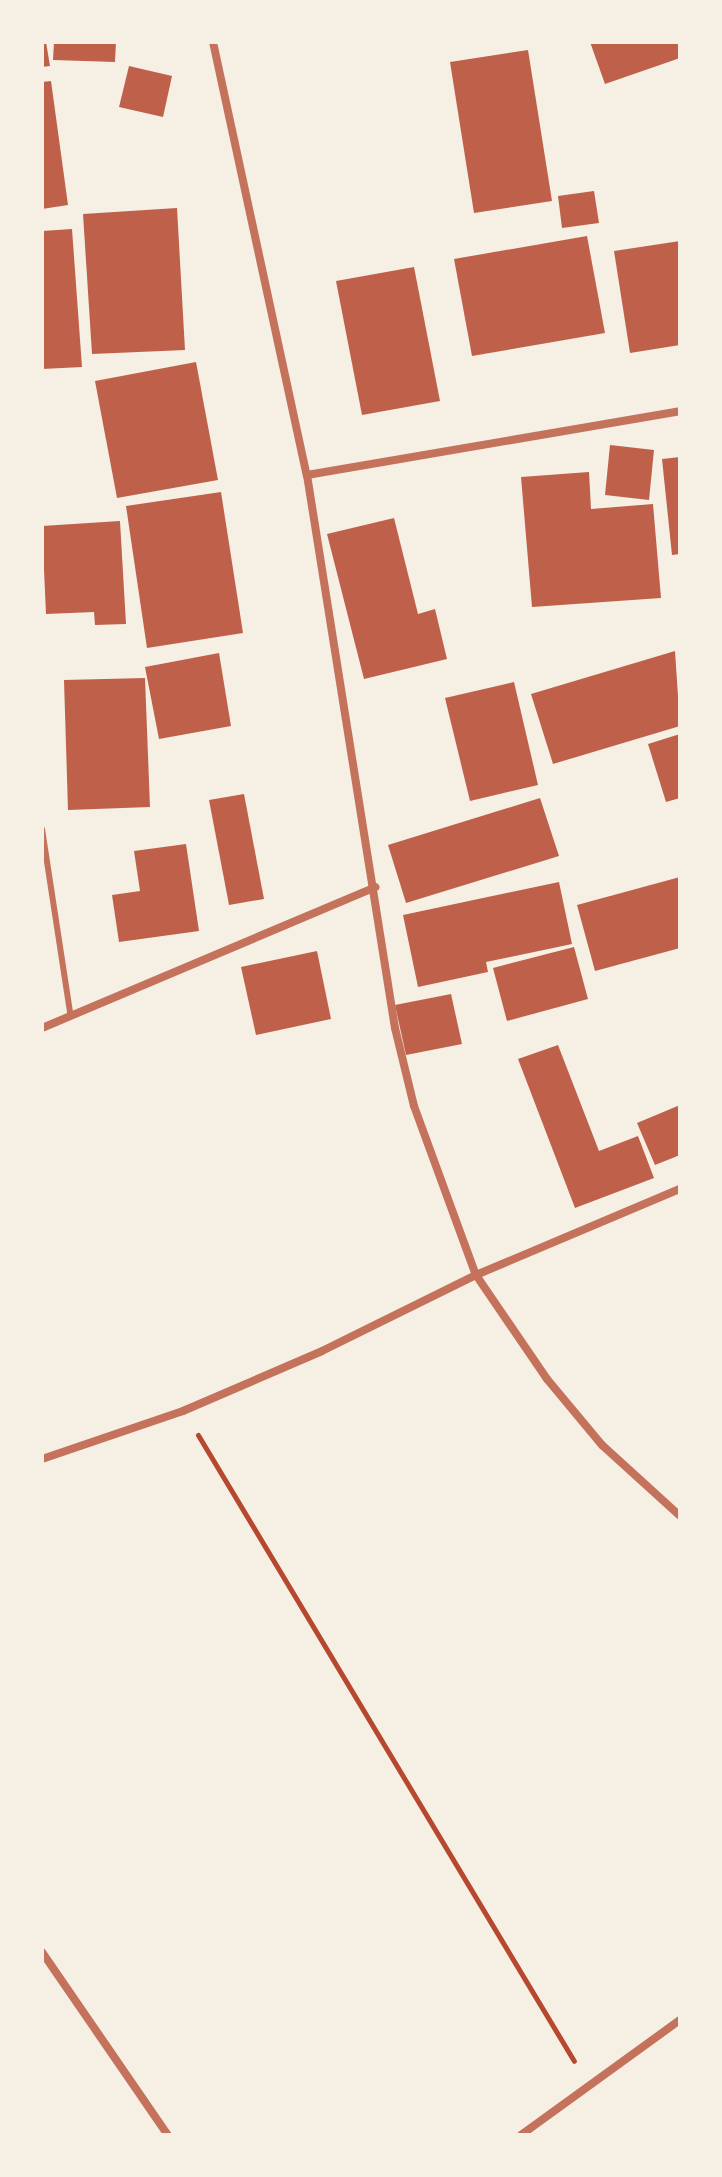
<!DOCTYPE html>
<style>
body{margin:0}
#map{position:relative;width:722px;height:2177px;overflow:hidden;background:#f6efe4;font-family:Raleway,sans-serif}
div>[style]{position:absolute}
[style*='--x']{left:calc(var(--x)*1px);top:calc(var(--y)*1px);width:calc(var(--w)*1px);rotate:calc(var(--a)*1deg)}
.building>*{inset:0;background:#bf614a}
.path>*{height:5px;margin:-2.5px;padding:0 2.5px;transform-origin:2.5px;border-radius:2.5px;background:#b5482f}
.service>*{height:6px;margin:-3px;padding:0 3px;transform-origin:3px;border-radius:3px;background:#c5725c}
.minor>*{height:8px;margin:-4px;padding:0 4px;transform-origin:4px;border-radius:4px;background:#c5725c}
span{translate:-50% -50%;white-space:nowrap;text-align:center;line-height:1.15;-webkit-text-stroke:7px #f6efe4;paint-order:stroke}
.frame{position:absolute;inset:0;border:44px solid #f6efe4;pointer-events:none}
</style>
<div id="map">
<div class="building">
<div style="clip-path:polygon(42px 42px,46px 42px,50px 66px,42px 67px)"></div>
<div style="clip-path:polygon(54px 42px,116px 42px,115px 62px,53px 60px)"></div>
<div style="clip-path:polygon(590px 42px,680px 42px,680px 58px,605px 84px)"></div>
<div style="clip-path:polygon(528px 50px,552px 201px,474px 213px,450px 62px)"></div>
<div style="clip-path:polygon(129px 66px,172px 76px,163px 117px,119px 107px)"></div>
<div style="clip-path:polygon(51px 81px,68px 205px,42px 209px,42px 82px)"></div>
<div style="clip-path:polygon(594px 191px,599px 223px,562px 228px,558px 196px)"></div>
<div style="clip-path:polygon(177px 208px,185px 350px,92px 354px,83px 214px)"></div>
<div style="clip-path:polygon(72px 229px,82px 367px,42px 369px,42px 231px)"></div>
<div style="clip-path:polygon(587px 236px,605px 333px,472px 356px,454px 259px)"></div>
<div style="clip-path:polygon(680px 241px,680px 345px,630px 353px,614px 251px)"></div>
<div style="clip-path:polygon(414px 267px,440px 401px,362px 415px,336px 281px)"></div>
<div style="clip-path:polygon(196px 362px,218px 480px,117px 498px,95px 381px)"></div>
<div style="clip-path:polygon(610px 445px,654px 450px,649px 500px,605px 495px)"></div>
<div style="clip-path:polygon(680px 457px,680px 554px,672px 555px,662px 459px)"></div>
<div style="clip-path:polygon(589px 472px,591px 509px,653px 504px,661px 598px,532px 607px,521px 477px)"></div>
<div style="clip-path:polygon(221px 492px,243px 633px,147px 648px,126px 506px)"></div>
<div style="clip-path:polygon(394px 518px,418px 614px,435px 609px,447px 659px,364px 679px,327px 534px)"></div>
<div style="clip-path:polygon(120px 521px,126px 624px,95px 625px,94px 612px,46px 614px,42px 526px)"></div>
<div style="clip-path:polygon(675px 651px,680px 726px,553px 764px,531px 694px)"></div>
<div style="clip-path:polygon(219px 653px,231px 726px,159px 739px,145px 667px)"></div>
<div style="clip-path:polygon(145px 678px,150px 807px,68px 810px,64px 680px)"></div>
<div style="clip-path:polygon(514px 682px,538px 785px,470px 801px,445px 698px)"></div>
<div style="clip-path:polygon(680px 734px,680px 798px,666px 802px,648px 744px)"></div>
<div style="clip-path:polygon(244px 794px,264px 899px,229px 905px,209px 800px)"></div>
<div style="clip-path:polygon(540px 798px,559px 856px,406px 903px,388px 845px)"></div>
<div style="clip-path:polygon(186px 844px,199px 931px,119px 942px,112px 895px,140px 891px,134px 851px)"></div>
<div style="clip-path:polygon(680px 877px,680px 948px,595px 971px,577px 905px)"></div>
<div style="clip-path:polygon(559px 882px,572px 944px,486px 962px,488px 972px,418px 987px,403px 915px)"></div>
<div style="clip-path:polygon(574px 947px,588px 999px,507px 1021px,493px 968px)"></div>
<div style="clip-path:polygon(317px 951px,331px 1019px,256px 1035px,241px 967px)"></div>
<div style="clip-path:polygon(451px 994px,462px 1044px,406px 1055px,395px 1005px)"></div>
<div style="clip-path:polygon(558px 1045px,599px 1151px,638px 1136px,654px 1178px,575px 1208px,518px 1059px)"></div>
<div style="clip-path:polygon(680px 1105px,680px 1155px,655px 1165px,637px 1123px)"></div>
</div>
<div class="path">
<div style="--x:198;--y:1435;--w:730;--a:59.01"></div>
</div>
<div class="service">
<div style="--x:42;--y:829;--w:186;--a:81.3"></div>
</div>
<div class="minor">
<div style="--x:213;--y:42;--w:443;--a:77.8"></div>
<div style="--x:307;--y:475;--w:560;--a:80.96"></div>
<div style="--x:395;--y:1028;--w:80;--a:76.3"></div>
<div style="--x:414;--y:1106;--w:180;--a:69.9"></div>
<div style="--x:476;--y:1275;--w:126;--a:55.7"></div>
<div style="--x:547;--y:1379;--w:86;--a:50.2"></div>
<div style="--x:602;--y:1445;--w:105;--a:42.3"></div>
<div style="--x:307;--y:475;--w:378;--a:-9.7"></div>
<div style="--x:42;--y:1028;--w:362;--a:-22.9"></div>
<div style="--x:42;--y:1459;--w:149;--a:-18.8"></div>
<div style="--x:183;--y:1411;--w:151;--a:-23.3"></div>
<div style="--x:322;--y:1351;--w:172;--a:-26.3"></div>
<div style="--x:476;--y:1275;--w:221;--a:-22.9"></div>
<div style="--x:42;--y:1952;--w:222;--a:55.5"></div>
<div style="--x:521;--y:2135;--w:196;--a:-35.9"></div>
</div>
<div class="frame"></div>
</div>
